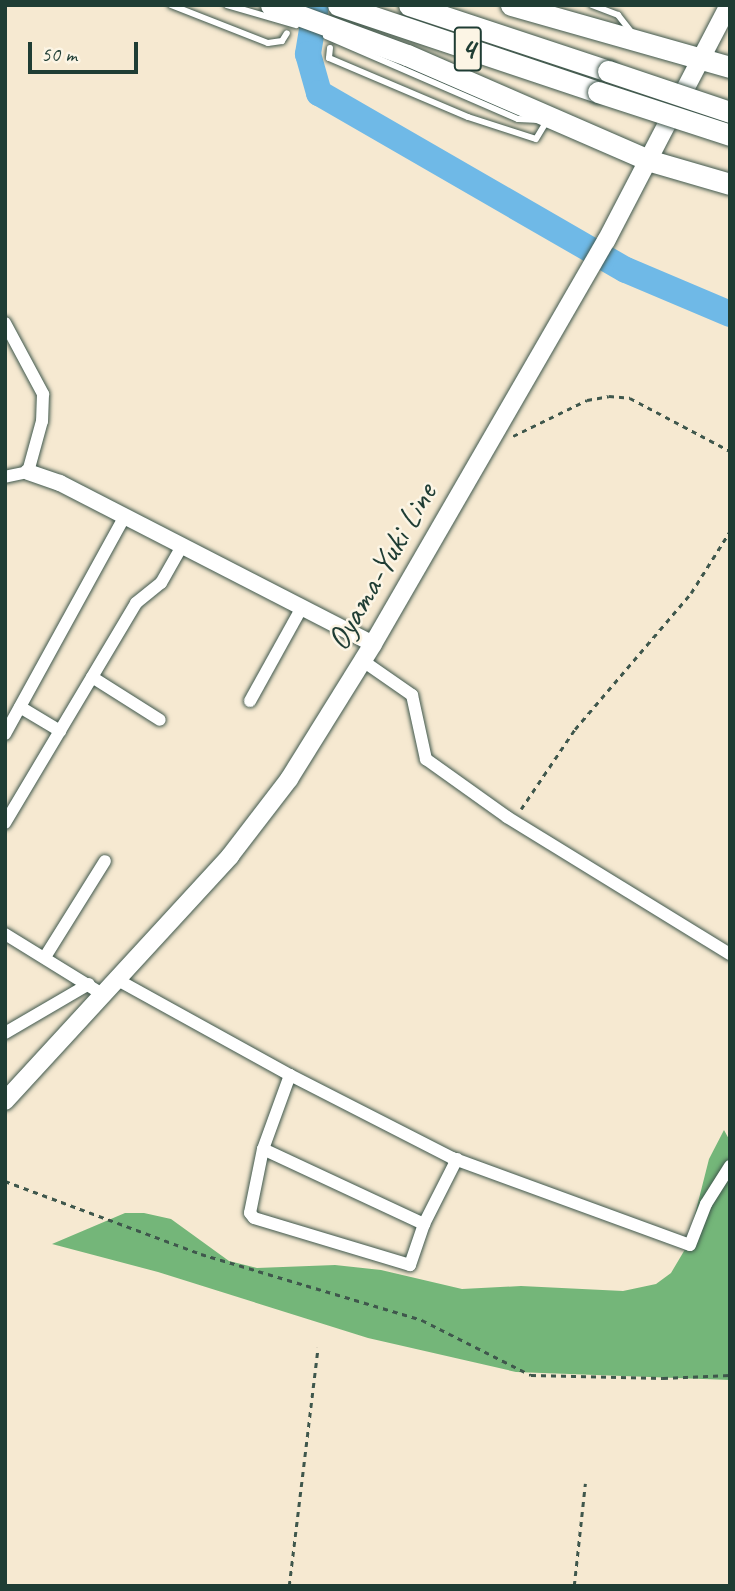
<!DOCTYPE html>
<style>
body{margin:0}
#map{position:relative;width:735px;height:1591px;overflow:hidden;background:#f6e9d1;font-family:Caveat,sans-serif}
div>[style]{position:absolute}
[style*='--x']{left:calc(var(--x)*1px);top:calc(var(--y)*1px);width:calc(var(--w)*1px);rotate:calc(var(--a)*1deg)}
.forest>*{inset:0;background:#74b679}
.river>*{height:26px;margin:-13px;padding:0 13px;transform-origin:13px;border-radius:13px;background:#6fb9e7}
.path>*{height:2.5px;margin-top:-1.25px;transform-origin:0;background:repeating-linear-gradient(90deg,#3f574c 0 5px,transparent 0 10px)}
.roads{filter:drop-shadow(0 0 2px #3f574c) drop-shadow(0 0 2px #3f574c)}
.service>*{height:6px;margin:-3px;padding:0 3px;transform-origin:3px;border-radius:3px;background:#fff}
.minor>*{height:12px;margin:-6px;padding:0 6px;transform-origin:6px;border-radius:6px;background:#fff}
.tertiary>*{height:16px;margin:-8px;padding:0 8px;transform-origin:8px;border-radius:8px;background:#fff}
.secondary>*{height:18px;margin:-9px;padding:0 9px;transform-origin:9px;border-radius:9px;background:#fff}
.trunk>*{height:21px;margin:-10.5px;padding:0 10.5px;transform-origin:10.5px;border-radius:10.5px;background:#fff}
.bridges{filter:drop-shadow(0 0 2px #3f574c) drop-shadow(0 0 2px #3f574c)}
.trunk-bridge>*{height:21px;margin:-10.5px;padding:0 10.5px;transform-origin:10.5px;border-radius:10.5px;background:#fff}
span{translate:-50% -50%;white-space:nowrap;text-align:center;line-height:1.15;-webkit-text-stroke:5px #fcf5e5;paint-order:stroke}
.shield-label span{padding:2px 5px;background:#fcf5e5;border:2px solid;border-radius:5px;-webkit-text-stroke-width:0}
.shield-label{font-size:32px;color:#1f3d34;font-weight:700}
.street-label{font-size:33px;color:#1f3d34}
.frame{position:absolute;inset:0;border:7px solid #1f3d34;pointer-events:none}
.scale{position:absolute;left:28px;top:42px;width:110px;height:32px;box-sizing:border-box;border:4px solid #1f3d34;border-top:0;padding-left:9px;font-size:21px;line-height:24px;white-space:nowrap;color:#1f3d34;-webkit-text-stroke:5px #fcf5e5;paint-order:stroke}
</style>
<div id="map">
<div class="forest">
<div style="clip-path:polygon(724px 1130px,730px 1141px,730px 1380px,516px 1372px,368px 1338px,158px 1272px,52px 1244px,125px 1213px,144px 1213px,171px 1219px,229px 1261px,257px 1268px,335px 1265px,381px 1270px,462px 1289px,521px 1286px,623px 1291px,656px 1284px,671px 1273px,687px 1246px,709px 1159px)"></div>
</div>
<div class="river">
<div style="--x:316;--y:5;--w:50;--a:99.3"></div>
<div style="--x:308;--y:54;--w:41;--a:74.2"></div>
<div style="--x:319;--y:93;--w:354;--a:30"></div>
<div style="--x:626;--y:270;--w:113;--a:22.9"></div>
</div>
<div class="path">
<div style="--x:513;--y:436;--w:82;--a:-25.9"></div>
<div style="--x:587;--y:400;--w:22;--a:-10"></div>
<div style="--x:609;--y:396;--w:21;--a:5"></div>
<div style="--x:630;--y:398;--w:113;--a:27.9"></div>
<div style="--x:521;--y:809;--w:97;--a:-56"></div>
<div style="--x:575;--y:729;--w:179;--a:-49.5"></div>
<div style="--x:691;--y:593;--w:73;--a:-57.8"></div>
<div style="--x:5;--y:1181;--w:209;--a:20.4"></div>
<div style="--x:201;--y:1254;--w:231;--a:16.6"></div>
<div style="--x:422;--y:1320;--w:122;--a:26.8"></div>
<div style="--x:531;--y:1375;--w:132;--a:1.3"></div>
<div style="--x:663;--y:1378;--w:67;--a:-2.6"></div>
<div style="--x:289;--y:1586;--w:240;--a:-83.1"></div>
<div style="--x:574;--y:1586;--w:103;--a:-83.8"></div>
</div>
<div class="roads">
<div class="service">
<div style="--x:171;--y:5;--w:104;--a:21.4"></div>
<div style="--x:268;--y:43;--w:14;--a:-8"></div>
<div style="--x:282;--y:41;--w:9;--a:-58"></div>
<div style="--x:227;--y:5;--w:72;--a:16.2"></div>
<div style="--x:592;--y:5;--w:28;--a:21"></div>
<div style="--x:618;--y:15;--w:23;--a:52"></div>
<div style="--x:326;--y:36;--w:209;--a:23.4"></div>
<div style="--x:518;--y:119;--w:21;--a:3"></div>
<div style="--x:330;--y:48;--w:10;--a:96"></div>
<div style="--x:329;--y:58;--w:151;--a:23"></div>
<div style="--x:468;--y:117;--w:71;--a:17.9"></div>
<div style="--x:536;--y:139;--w:21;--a:-59"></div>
</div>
<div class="minor">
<div style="--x:5;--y:323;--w:81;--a:61.8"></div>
<div style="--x:43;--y:394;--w:27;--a:92"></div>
<div style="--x:42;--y:421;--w:53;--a:105.4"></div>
<div style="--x:28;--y:472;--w:24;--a:168"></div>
<div style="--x:363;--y:661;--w:60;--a:34.8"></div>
<div style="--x:412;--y:695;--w:66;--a:77.7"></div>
<div style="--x:426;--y:759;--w:100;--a:35.6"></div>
<div style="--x:507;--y:817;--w:262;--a:31.6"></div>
<div style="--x:92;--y:677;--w:80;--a:32.3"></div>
<div style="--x:250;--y:701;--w:107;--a:-61"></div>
<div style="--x:20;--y:707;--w:47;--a:31"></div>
<div style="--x:5;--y:734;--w:249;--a:-61.2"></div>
<div style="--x:5;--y:823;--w:256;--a:-59.2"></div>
<div style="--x:136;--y:603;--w:32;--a:-39"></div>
<div style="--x:161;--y:583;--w:43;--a:-60.4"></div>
<div style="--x:5;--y:934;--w:114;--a:31.7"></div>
<div style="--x:45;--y:957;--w:113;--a:-58"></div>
<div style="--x:116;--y:979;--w:199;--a:28.9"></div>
<div style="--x:290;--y:1075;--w:182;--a:27.1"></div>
<div style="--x:452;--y:1158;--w:253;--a:20.1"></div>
<div style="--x:690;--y:1245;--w:44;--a:-68.7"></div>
<div style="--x:706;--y:1204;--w:45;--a:-57.7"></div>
<div style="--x:5;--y:1033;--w:97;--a:-30.3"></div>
<div style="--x:290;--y:1075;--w:79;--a:110"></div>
<div style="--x:263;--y:1149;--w:65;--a:101.5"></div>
<div style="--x:250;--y:1213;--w:6;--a:51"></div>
<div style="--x:254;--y:1218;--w:163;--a:16.8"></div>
<div style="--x:410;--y:1265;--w:43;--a:-71.1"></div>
<div style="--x:424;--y:1224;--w:73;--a:-63.1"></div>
<div style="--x:263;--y:1149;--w:178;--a:25"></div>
</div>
<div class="tertiary">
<div style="--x:28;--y:472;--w:34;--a:19"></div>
<div style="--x:60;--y:483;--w:352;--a:27.2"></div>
</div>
<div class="secondary">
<div style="--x:5;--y:1101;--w:333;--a:-47.4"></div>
<div style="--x:230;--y:856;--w:97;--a:-52.5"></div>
<div style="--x:289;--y:779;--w:159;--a:-58.1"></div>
<div style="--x:373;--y:644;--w:466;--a:-60"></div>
<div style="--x:606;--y:241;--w:266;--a:-62.5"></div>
</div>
<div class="trunk">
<div style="--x:271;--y:5;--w:145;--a:20.2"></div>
<div style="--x:407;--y:55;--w:266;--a:23.5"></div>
<div style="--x:651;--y:161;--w:82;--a:16.2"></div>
<div style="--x:338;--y:5;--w:274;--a:18.5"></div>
<div style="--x:409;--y:5;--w:210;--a:18.3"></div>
<div style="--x:511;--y:5;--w:228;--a:15.8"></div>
</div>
</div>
<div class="bridges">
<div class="trunk-bridge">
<div style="--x:608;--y:71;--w:129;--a:18.6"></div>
<div style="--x:598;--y:92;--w:139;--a:18"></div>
</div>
</div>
<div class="shield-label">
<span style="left:468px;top:49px">4</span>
</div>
<div class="street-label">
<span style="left:382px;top:567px;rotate:-60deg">Oyama-Yuki Line</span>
</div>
<div class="frame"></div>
<div class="scale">50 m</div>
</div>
